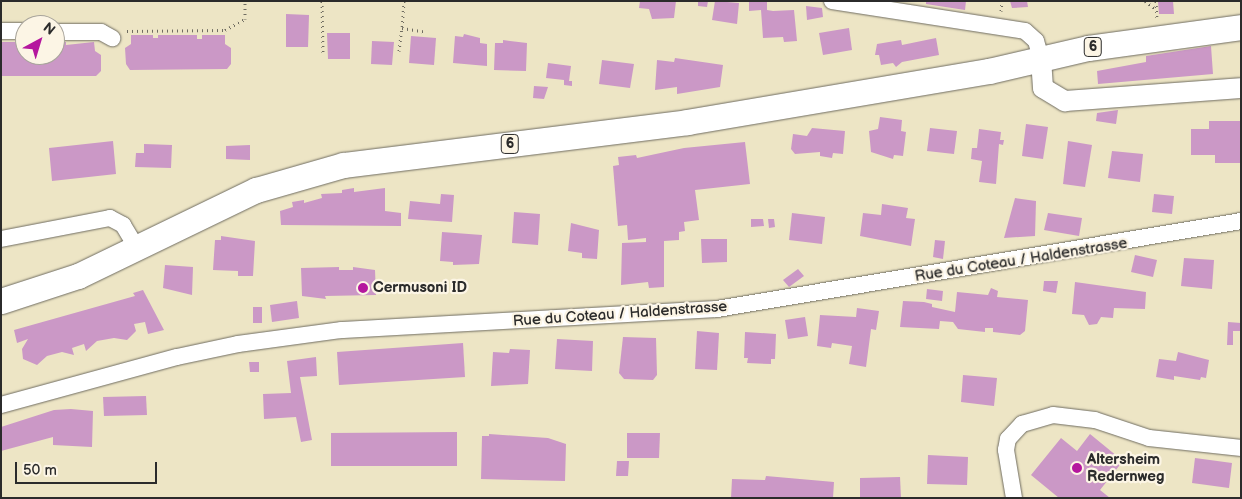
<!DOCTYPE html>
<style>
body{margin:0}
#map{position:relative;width:1242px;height:499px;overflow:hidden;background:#ede5c5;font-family:"Balsamiq Sans",sans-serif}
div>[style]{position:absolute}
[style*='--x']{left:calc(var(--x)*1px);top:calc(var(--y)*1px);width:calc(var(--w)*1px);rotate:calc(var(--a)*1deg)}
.building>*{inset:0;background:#cb98c6}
.path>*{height:3px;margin-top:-1.5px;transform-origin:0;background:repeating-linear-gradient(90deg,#6f6c61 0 1px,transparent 0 5px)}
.roads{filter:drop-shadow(0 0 1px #6f6c61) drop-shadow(0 0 1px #6f6c61)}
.minor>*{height:16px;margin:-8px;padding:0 8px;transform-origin:8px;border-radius:8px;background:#fff}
.tertiary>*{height:20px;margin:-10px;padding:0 10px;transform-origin:10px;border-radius:10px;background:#fff}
.primary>*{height:25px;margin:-12.5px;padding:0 12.5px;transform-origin:12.5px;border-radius:12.5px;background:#fff}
.dots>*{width:14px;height:14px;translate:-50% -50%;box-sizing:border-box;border:2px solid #fcf5e5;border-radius:50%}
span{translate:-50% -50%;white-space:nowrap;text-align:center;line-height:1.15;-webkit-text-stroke:4.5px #fcf5e5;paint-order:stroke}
.shield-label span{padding:1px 4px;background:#fcf5e5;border:1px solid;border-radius:4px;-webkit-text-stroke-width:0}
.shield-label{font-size:14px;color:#2b2b2b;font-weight:700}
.street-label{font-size:15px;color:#2b2b2b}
.poi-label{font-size:15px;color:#2b2b2b;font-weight:700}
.left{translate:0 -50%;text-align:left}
.frame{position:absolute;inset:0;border:2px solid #2b2b2b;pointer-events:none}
.north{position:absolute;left:15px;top:15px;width:50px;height:50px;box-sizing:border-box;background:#fcf5e5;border:1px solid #a8a49b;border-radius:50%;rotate:39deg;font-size:14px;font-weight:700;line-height:20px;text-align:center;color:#2b2b2b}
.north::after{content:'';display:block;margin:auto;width:18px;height:22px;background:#b5179e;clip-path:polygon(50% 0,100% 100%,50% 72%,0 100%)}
.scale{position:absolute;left:15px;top:462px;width:142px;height:22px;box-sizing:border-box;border:2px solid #2b2b2b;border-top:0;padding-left:6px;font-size:15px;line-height:18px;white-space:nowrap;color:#2b2b2b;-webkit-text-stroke:4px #fcf5e5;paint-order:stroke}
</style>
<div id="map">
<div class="building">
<div style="clip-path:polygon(640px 1px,676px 1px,674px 18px,652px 19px,649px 9px,639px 8px)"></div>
<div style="clip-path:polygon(698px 1px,708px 1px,707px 7px,698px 6px)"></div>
<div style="clip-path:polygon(715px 1px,739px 3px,737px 24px,712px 20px)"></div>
<div style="clip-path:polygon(749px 1px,767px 1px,767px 10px,773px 11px,794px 10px,797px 41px,784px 42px,783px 37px,763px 38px,761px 10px,749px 11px)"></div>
<div style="clip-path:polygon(926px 1px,966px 1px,965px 10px,926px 4px)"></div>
<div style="clip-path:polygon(1010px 1px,1027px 1px,1028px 7px,1012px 8px)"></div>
<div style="clip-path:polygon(1158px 1px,1173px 1px,1174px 14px,1159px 14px)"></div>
<div style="clip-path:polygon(806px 6px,822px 8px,823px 17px,807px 20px)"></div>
<div style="clip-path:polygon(286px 14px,309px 15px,308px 47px,286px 47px)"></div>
<div style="clip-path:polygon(849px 28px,852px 50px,823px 55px,819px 33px)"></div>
<div style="clip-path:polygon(327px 33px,350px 33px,350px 59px,328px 59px)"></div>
<div style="clip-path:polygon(464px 34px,480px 38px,480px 43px,487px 44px,487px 66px,453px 63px,455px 36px,463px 37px)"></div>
<div style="clip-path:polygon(131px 35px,153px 35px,153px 38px,158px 38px,158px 35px,197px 35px,197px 39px,202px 39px,202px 35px,225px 35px,225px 44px,231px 48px,231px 64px,227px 69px,130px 70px,126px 64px,125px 48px,131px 44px)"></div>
<div style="clip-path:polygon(411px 36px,436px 38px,434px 65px,409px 63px)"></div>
<div style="clip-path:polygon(936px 38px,939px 55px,902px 62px,896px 67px,893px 63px,881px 65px,879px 55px,875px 55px,877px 44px,901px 40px,902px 45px)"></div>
<div style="clip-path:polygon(503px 40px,527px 43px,526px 71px,494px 70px,495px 43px,503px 43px)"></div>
<div style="clip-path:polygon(372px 41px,394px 42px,392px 65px,371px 64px)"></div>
<div style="clip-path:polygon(2px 42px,20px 42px,25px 46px,25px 55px,55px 55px,55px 42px,66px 42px,66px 45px,94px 42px,95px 51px,101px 55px,101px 71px,96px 76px,1px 76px)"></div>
<div style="clip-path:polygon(1211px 46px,1213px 74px,1098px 84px,1097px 71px,1146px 62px,1146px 56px)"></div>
<div style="clip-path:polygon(675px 58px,723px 65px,720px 87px,677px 94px,677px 87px,655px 90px,657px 60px,674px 62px)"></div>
<div style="clip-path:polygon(602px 60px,634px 64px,630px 88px,599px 84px)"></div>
<div style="clip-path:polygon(548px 63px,571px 66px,569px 81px,572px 81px,572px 86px,564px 85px,564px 80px,546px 78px)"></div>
<div style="clip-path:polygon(534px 86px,548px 87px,544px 99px,533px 98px)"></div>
<div style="clip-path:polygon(1118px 110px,1116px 124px,1096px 121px,1097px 113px)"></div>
<div style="clip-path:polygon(880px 117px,902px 120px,901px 131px,906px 132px,903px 156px,894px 155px,893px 159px,871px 152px,869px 131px,878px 129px)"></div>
<div style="clip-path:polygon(1209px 121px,1240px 121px,1240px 163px,1215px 163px,1215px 155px,1191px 155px,1191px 129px,1209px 129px)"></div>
<div style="clip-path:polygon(1026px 124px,1048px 127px,1043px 159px,1022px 156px)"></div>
<div style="clip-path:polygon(812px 128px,845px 131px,843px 154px,833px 153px,832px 158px,820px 156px,820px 152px,795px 154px,791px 149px,793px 134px,807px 136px)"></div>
<div style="clip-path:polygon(930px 128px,957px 131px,954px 154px,927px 151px)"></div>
<div style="clip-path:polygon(979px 129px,1001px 132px,1000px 140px,1004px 140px,1003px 145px,999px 144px,996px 184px,979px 182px,982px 161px,971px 159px,972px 148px,977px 148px)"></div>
<div style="clip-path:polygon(113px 141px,116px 174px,52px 181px,49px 148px)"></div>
<div style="clip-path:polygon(1068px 141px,1092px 145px,1085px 187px,1063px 184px)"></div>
<div style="clip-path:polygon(745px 142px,750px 184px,695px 190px,699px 220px,684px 222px,685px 231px,679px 232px,679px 240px,664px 241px,664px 287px,649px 288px,648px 282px,621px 285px,622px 243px,646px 242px,646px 238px,628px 240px,627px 225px,618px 226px,613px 166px,619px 165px,618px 157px,636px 155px,637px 158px,684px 148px)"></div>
<div style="clip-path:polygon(144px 144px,172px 145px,171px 168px,135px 167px,136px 153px,144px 153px)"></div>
<div style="clip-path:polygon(250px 145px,250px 160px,226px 159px,226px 146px)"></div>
<div style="clip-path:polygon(1112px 151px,1143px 154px,1140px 182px,1108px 178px)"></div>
<div style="clip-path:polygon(354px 188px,354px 192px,385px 188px,385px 211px,401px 213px,401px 226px,281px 225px,280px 211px,293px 207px,292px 202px,304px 200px,304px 203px,322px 198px,321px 194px,342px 193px,342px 190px)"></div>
<div style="clip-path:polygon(441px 194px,454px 195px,452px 222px,408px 219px,410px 201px,440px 204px)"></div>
<div style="clip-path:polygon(1154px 194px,1174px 196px,1172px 214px,1152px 212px)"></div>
<div style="clip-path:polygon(1015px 198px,1036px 201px,1035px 236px,1004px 238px)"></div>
<div style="clip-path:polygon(882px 204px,908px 208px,906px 218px,915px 219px,911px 246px,860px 236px,863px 213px,881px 215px)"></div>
<div style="clip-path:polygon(514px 212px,540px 214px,538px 245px,512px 243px)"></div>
<div style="clip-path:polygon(792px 213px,825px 217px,822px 244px,789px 240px)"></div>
<div style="clip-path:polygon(1048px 213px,1082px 218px,1079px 236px,1044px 230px)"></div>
<div style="clip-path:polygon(751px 219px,763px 219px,764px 226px,751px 227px)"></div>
<div style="clip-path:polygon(768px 219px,774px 219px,775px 227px,769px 228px)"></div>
<div style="clip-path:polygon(571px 223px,599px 230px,597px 259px,582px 258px,582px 253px,568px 251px)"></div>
<div style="clip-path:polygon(442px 232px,482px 235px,479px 264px,453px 265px,453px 262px,440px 261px)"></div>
<div style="clip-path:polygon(221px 236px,255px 241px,253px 276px,238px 276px,238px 271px,213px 270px,215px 240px,221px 240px)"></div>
<div style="clip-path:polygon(701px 239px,727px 239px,727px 262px,702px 263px)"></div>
<div style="clip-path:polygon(935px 240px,945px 241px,943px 259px,933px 257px)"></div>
<div style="clip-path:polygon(1135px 255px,1157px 260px,1153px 277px,1131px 272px)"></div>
<div style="clip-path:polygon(1184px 258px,1214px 260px,1212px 289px,1181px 286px)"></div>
<div style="clip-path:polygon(165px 265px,193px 267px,192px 295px,163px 288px)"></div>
<div style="clip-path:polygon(339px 267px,339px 270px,353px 270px,353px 267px,375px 270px,376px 295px,325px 296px,326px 299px,302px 296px,301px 268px)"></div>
<div style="clip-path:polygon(798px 269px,804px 276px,789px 287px,783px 280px)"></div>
<div style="clip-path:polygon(1044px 281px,1058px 281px,1056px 293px,1043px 291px)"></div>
<div style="clip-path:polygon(1075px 282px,1146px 292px,1145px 309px,1114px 308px,1113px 318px,1101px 317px,1097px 324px,1089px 325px,1084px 315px,1072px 314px)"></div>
<div style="clip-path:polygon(991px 288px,998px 291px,997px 297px,1028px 300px,1025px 331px,1020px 335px,993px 332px,993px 328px,985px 328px,985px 332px,958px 329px,953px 322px,940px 321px,939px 329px,900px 327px,903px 301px,924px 302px,932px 304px,932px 307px,955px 312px,957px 292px,988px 295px)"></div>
<div style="clip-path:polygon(927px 289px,943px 291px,942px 301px,926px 299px)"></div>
<div style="clip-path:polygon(143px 290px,164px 330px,148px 334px,145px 322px,134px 324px,136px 331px,127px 340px,114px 338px,97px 341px,86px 351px,84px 344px,72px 348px,74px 355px,62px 352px,47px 356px,37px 365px,23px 359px,22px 349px,28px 339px,17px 343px,14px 330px,135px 296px,133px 293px)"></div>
<div style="clip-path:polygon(297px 301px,299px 318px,272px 322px,270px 305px)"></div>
<div style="clip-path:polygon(253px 307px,262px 307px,262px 323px,253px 323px)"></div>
<div style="clip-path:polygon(857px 308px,879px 311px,876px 330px,871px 329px,866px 367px,849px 364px,852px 346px,832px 343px,831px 348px,817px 346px,820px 315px,856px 317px)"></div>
<div style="clip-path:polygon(805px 317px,808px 336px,788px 339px,785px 320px)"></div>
<div style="clip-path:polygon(1228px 322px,1241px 323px,1241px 331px,1233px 331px,1233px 345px,1227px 345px)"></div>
<div style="clip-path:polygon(697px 331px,719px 333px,717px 370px,695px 369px)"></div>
<div style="clip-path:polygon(745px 332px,776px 334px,775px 359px,771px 359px,771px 364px,747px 363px,748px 358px,744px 358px)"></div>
<div style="clip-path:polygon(623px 337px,656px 338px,657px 375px,653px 380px,624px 379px,619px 373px)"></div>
<div style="clip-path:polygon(557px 339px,593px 341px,592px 371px,555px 369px)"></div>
<div style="clip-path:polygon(463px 343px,465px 377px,339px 385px,337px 352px)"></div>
<div style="clip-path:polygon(510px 349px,530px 350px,528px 384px,491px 386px,493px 352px,509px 353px)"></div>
<div style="clip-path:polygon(1178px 352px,1209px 360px,1206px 378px,1201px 377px,1200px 380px,1174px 376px,1174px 380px,1156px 377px,1159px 359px,1176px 361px)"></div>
<div style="clip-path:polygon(316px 357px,317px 376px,300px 377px,312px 440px,301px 442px,296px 417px,264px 419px,263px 394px,291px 393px,287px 361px)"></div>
<div style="clip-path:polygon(249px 362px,259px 362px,259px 372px,250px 372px)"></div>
<div style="clip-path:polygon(963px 375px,997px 378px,994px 406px,961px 402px)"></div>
<div style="clip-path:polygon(146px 396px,147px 415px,104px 416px,103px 397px)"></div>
<div style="clip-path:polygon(71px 409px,93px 411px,92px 447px,53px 445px,53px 437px,1px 451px,1px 427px,54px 410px)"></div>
<div style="clip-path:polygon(457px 432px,457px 466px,331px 466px,331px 433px)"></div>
<div style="clip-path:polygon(627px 433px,660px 433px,659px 458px,627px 458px)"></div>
<div style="clip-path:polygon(489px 434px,548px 438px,566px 444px,565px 481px,481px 479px,482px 436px,489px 436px)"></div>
<div style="clip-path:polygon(1090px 434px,1123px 461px,1100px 490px,1110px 498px,1059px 498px,1031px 475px,1061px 438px,1077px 451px)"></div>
<div style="clip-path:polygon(928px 455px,968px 457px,967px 485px,927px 484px)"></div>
<div style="clip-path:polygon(1195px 458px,1232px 463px,1229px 488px,1192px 483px)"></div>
<div style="clip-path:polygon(617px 461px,629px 461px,628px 476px,616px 476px)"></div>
<div style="clip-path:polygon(766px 476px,834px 482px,833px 498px,731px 498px,732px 479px,765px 480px)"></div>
<div style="clip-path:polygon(900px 477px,901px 498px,860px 498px,860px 478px)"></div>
</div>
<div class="path">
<div style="--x:322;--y:1;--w:53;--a:88.9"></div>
<div style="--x:404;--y:1;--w:27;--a:94"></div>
<div style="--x:402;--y:28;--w:24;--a:9"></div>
<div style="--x:1145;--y:1;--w:14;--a:36"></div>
<div style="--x:1156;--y:1;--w:17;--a:87"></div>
<div style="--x:1001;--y:11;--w:10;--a:-84"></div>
<div style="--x:127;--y:31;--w:98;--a:-0.6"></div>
<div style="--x:225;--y:30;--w:23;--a:-29"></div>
<div style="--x:245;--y:19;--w:18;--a:-90"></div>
<div style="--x:399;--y:51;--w:23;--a:-83"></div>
</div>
<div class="roads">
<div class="minor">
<div style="--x:832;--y:1;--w:195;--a:8.8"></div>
<div style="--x:1025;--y:31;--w:15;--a:42"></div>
<div style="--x:1036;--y:41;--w:19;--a:74"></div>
<div style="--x:1;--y:31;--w:24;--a:0"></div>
<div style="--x:55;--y:32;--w:46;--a:0"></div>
<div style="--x:101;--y:32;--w:13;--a:29"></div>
<div style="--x:1;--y:239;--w:111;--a:-10.9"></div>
<div style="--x:110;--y:218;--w:15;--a:28"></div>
<div style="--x:123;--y:225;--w:27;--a:59"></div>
<div style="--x:1;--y:405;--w:182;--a:-15.3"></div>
<div style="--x:177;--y:357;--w:62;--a:-12"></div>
<div style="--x:238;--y:344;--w:105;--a:-7.7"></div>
<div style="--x:342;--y:330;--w:376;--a:-3.2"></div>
<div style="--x:717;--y:309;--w:531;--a:-9.53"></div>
<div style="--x:1014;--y:498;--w:49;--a:-99.5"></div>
<div style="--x:1006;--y:450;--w:11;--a:-80"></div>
<div style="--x:1008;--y:439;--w:21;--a:-47"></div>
<div style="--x:1022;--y:424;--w:32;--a:-16"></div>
<div style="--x:1053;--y:415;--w:42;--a:6.8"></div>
<div style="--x:1095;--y:420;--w:57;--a:18.4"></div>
<div style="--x:1149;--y:438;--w:93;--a:6.2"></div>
</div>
<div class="tertiary">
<div style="--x:1041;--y:59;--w:29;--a:86"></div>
<div style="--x:1043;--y:88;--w:26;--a:31"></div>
<div style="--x:1065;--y:101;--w:176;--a:-4.2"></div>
</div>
<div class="primary">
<div style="--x:1;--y:301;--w:81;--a:-18"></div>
<div style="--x:78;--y:276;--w:198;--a:-25.8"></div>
<div style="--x:256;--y:190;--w:91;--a:-16"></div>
<div style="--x:343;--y:165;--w:347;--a:-7.1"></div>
<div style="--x:687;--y:122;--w:306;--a:-9.6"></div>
<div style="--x:989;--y:71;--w:102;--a:-13.1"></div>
<div style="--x:1088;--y:48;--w:154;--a:-7.8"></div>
</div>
</div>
<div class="dots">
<div style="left:363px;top:288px;background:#b5179e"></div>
<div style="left:1077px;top:468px;background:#b5179e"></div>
</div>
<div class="shield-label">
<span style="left:1093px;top:47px">6</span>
<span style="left:510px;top:144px">6</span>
</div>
<div class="street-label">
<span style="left:1021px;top:260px;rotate:-9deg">Rue du Coteau / Haldenstrasse</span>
<span style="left:620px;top:314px;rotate:-4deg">Rue du Coteau / Haldenstrasse</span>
</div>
<div class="poi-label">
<span class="left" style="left:373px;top:288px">Cermusoni ID</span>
<span class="left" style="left:1087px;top:468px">Altersheim<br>Redernweg</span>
</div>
<div class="frame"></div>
<div class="north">N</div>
<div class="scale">50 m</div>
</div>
